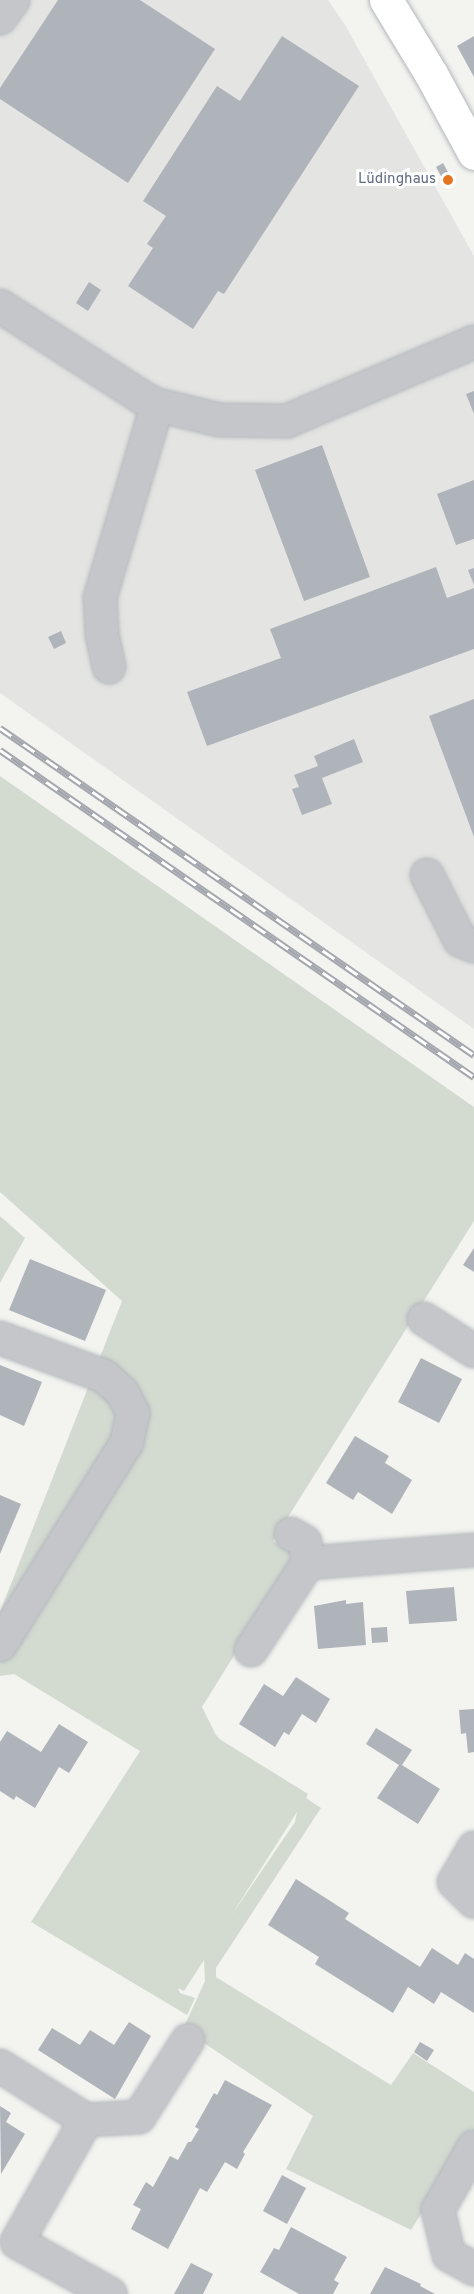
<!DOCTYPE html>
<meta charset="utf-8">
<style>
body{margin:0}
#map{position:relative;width:474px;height:2294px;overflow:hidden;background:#f3f4f0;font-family:Overpass,sans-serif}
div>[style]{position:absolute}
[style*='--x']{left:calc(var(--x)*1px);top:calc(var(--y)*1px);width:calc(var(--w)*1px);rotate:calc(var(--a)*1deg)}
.built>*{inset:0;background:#e4e5e3}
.green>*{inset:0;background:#d3dbd1}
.building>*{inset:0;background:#afb3ba}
.roads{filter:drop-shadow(0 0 2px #b4b7bc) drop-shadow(0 0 2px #b4b7bc)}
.minor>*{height:32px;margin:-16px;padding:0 16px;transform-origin:16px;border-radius:16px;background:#c4c6ca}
.major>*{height:33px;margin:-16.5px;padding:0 16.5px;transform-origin:16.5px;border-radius:16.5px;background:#fff}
.rail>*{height:7px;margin-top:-3.5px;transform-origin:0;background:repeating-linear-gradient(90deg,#fff 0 14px,#a4a7ae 0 28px);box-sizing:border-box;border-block:2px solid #a4a7ae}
.dots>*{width:16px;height:16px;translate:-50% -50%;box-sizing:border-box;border:3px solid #fff;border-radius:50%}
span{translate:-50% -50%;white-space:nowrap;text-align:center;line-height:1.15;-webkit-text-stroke:6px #fff;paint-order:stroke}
.poi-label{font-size:15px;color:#636d81}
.right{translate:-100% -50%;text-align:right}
</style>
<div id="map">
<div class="built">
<div style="clip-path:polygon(0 0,328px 0,345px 25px,474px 256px,474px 1029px,0 693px)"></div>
</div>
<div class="green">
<div style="clip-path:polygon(evenodd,0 776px,474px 1107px,474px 1221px,273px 1541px,296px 1556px,202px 1707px,216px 1735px,221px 1740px,308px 1794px,306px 1798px,321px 1808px,216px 1968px,216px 1977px,391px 2085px,413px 2053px,474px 2092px,474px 2130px,411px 2230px,286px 2169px,313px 2116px,183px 2029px,205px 1981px,204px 1960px,184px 1991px,178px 1988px,180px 1993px,195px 1998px,187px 2015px,31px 1922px,140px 1751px,14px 1674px,0 1676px,0 1612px,122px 1301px,0 1192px,0 776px,297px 1812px,295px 1822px,231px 1916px,297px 1812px)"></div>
<div style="clip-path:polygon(0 1216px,25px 1238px,0 1283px)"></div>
</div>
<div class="building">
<div style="clip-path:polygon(58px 0,140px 0,215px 49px,128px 183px,0 99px,0 88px)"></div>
<div style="clip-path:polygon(282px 36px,359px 86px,224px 294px,218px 291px,193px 329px,128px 286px,153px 248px,147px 244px,166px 216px,143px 201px,217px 86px,240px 101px)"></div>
<div style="clip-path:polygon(474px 36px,474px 77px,457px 46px)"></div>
<div style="clip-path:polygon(443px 163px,449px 174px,442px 178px,436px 167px)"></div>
<div style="clip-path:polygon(89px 282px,101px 290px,88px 311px,76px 303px)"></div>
<div style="clip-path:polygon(474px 391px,474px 414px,466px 394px)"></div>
<div style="clip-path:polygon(322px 445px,370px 577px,304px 601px,255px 470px)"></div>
<div style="clip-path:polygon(474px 480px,474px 539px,456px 545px,437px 494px)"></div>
<div style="clip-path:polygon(436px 567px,447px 598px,474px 588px,474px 649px,207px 746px,187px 692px,281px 658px,270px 629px)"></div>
<div style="clip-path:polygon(474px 568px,474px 585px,468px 570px)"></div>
<div style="clip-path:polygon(61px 631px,66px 643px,54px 649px,48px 637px)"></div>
<div style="clip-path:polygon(474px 699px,474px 837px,429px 716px)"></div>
<div style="clip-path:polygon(354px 739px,363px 762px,322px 778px,332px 804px,302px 815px,292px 789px,299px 787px,294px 775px,318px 766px,314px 756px)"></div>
<div style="clip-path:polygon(474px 1248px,474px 1272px,463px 1265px)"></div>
<div style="clip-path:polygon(30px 1259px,106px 1290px,85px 1341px,9px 1310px)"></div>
<div style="clip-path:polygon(421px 1358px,462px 1379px,439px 1423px,398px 1402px)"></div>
<div style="clip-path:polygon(0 1365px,42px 1382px,24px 1426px,0 1415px)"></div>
<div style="clip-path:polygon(355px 1436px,389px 1456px,385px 1463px,412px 1480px,392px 1514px,358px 1492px,353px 1500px,326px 1483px)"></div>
<div style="clip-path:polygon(0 1495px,21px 1504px,0 1554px)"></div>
<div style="clip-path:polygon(454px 1587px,457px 1621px,409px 1624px,406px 1591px)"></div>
<div style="clip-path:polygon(346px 1600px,346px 1604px,363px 1602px,366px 1645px,318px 1649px,314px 1606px)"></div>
<div style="clip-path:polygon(387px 1627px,388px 1642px,372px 1643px,371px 1628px)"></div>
<div style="clip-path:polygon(296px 1677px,330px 1699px,316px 1723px,302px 1714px,289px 1735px,284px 1732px,275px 1747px,239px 1724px,264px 1684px,283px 1696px)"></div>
<div style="clip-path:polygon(474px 1709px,474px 1752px,468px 1753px,466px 1733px,461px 1734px,459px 1710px)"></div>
<div style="clip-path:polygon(59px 1724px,88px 1742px,69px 1773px,59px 1767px,35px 1808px,16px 1796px,14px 1800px,0 1791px,0 1742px,7px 1731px,41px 1752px)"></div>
<div style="clip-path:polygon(376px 1728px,412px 1750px,402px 1765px,440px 1789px,418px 1824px,377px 1798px,399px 1765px,366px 1744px)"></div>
<div style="clip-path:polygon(296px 1879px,349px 1913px,345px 1919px,420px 1967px,432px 1948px,458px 1965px,465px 1953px,474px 1959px,474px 2013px,441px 1992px,434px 2004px,408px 1987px,393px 2013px,315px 1964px,319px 1957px,268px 1925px)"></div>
<div style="clip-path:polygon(129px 2022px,151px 2036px,115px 2099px,38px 2050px,52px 2028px,80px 2045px,90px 2030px,114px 2045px)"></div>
<div style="clip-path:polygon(420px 2042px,434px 2050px,427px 2061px,414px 2052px)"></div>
<div style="clip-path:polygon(225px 2080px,272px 2105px,243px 2152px,245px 2154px,237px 2169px,225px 2162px,207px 2192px,200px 2188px,168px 2249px,131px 2229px,141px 2209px,133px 2205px,146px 2182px,153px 2187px,170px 2156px,178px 2160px,188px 2142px,191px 2142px,199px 2129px,195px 2127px,214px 2093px,217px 2095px)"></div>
<div style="clip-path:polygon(0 2106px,11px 2113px,6px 2122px,25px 2134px,1px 2174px)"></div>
<div style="clip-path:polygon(282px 2175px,306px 2188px,287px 2224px,263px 2211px)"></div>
<div style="clip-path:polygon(291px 2227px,347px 2257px,334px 2280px,339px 2283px,333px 2294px,299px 2294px,260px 2272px,274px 2248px,279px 2250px)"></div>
<div style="clip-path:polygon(191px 2263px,213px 2274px,203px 2294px,174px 2294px)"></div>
<div style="clip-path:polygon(385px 2267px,421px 2284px,420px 2286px,435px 2294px,370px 2294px)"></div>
</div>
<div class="roads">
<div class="minor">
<div style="--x:0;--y:18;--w:22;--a:-54"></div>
<div style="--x:0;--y:306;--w:172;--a:32.7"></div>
<div style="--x:145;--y:399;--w:13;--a:27"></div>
<div style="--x:157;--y:405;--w:65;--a:13.4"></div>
<div style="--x:220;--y:420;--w:67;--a:0.9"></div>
<div style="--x:287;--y:421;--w:203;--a:-22.9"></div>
<div style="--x:109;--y:667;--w:35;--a:-102"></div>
<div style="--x:102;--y:633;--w:35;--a:-93"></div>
<div style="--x:100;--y:598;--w:201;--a:-73.5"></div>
<div style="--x:427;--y:875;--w:73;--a:63.1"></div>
<div style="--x:460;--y:940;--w:15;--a:23"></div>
<div style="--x:424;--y:1319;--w:59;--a:32.6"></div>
<div style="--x:0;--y:1338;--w:111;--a:20.1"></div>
<div style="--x:104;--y:1376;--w:24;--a:42"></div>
<div style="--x:122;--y:1392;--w:24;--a:62"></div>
<div style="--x:133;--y:1413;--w:30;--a:102"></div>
<div style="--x:127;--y:1442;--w:239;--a:122"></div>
<div style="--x:291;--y:1534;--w:16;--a:30"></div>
<div style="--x:305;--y:1542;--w:21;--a:82"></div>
<div style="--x:251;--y:1650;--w:104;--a:-56.8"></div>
<div style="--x:308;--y:1563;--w:167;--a:-4.5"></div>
<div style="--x:474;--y:1848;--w:39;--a:120"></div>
<div style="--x:454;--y:1882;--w:28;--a:44"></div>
<div style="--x:0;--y:2066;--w:102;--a:32.1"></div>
<div style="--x:86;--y:2120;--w:140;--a:119.5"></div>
<div style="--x:17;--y:2242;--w:107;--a:29.2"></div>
<div style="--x:86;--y:2120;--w:53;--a:-3.2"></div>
<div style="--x:139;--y:2117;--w:91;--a:-57.5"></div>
<div style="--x:474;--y:2147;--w:73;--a:119.7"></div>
<div style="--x:438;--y:2210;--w:46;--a:76.3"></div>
<div style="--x:449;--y:2255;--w:29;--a:29"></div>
</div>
<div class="major">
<div style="--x:386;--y:0;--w:87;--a:58.7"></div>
<div style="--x:431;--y:74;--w:90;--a:61.4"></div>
</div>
</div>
<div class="rail">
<div style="--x:0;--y:728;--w:576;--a:34.6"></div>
<div style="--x:0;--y:750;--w:576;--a:34.6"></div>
</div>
<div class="dots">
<div style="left:448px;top:180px;background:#e47620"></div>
</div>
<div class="poi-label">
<span class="right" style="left:436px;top:180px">Lüdinghaus</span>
</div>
</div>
